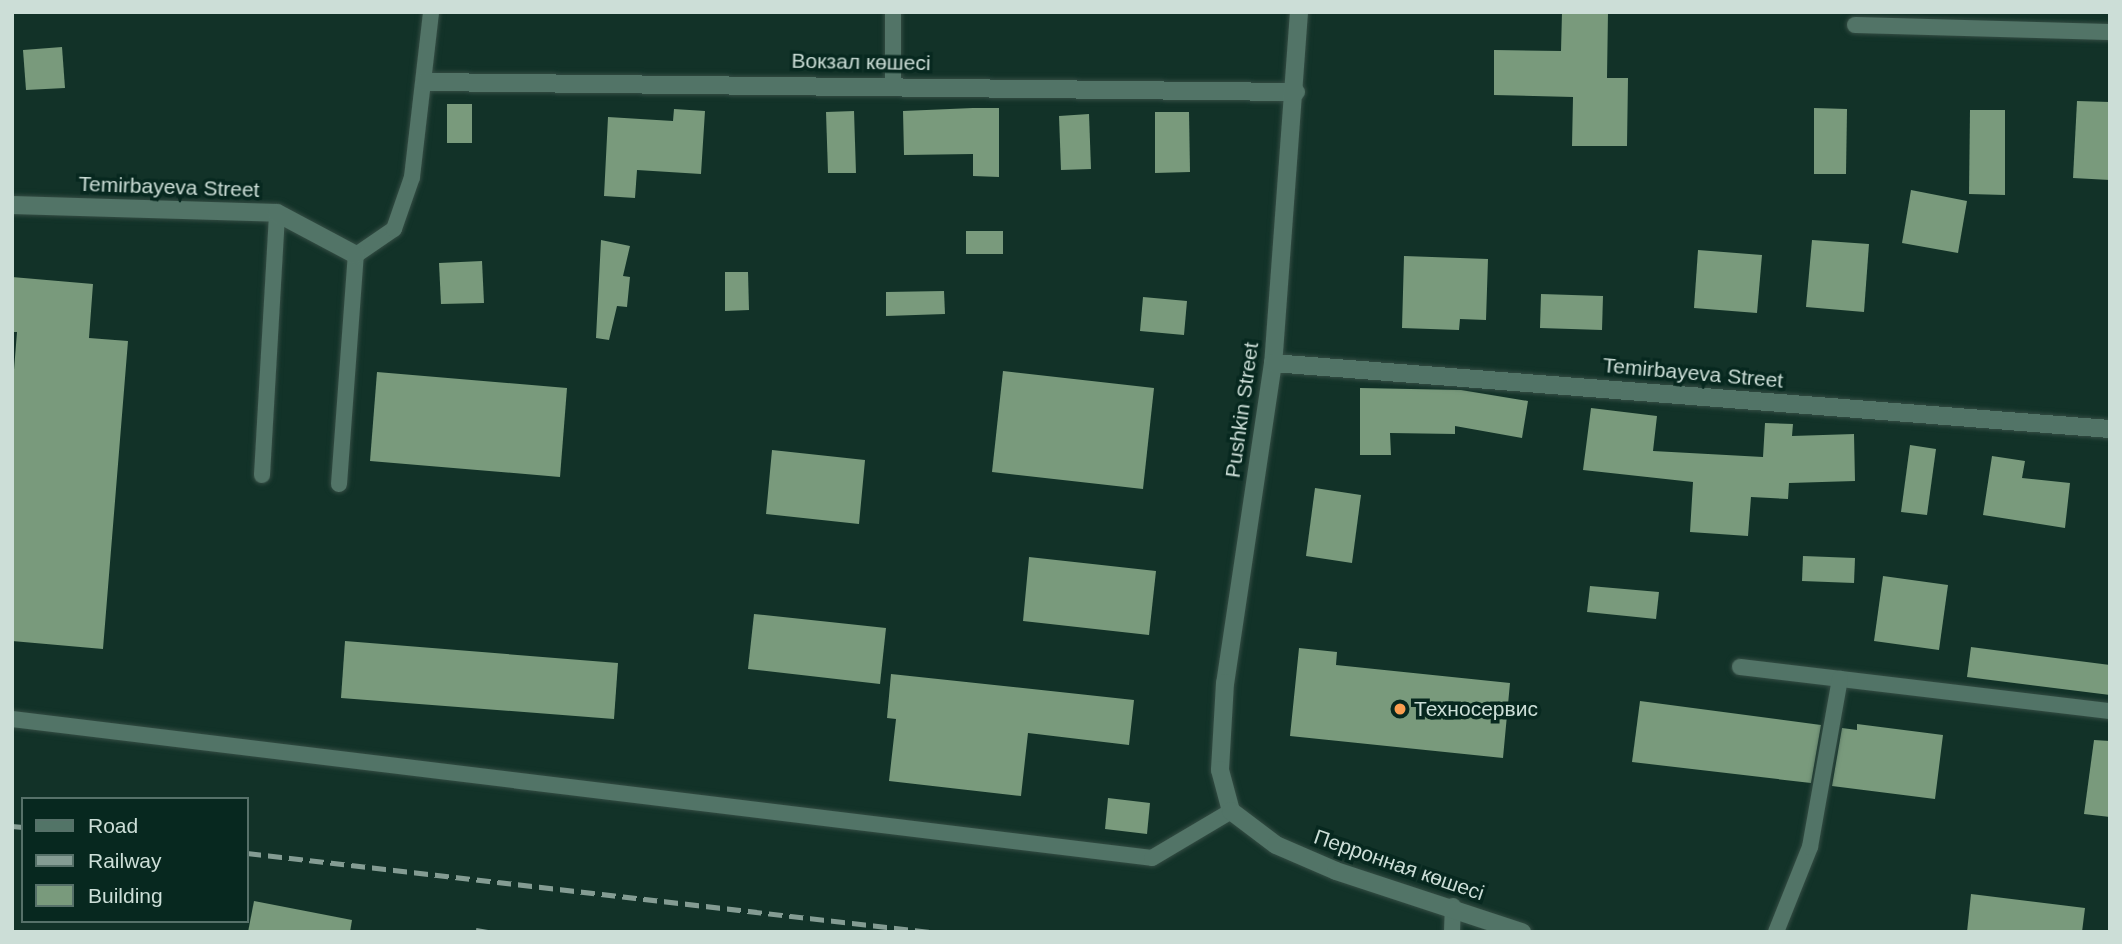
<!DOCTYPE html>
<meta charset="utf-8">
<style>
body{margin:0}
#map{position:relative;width:2122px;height:944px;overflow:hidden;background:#123228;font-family:Helvetica,sans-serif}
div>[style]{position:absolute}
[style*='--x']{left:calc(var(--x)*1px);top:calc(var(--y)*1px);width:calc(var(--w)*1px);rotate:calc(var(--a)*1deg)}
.building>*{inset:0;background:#799a7c}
.roads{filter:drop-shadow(0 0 2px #354d44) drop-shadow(0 0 2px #354d44)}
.service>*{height:16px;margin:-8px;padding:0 8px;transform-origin:8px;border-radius:8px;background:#527467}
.minor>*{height:18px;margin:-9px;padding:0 9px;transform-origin:9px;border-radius:9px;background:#527467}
.tertiary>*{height:18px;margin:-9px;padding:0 9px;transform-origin:9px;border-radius:9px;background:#527467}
.rail>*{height:5px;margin-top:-2.5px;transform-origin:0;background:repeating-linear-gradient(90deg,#849c93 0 14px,transparent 0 21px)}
.dots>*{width:19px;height:19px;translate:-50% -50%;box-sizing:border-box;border:4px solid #07281f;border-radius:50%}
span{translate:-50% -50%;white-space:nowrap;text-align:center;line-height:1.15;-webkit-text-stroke:7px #07281f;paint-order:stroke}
.street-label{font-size:21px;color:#ccded7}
.poi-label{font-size:21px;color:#ccded7}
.left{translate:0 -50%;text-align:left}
.frame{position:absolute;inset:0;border:14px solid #ccded7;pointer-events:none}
.legend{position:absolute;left:21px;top:797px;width:228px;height:126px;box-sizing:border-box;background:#07281f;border:2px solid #567169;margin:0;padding:9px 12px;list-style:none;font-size:21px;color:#ccded7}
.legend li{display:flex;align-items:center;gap:14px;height:35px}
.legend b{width:35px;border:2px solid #567169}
</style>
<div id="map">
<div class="building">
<div style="clip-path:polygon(1562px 12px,1608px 12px,1607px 78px,1628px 78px,1627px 146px,1572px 146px,1573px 97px,1494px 95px,1494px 50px,1561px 51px)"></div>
<div style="clip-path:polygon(62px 47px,65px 88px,26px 90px,23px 50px)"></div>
<div style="clip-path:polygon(2077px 101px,2110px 102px,2110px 180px,2073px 178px)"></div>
<div style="clip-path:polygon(447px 104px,472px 104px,472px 143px,447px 143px)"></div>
<div style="clip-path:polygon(973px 108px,999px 108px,999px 177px,973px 176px,973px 154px,904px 155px,903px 111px)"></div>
<div style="clip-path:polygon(1814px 108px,1847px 109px,1846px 174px,1814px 174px)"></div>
<div style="clip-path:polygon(674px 109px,705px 111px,701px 174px,637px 170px,635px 198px,604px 196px,608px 117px,673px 121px)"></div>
<div style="clip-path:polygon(1970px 110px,2005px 110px,2005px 195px,1969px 194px)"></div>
<div style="clip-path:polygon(854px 111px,856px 173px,828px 173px,826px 112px)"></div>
<div style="clip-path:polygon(1155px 112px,1189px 112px,1190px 172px,1155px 173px)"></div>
<div style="clip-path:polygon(1089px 114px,1091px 169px,1061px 170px,1059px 116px)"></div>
<div style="clip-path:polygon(1911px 190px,1967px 201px,1958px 253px,1902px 243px)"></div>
<div style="clip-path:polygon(966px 231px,1003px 231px,1003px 254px,966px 254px)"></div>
<div style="clip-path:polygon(601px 240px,630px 246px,623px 276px,630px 277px,627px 307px,617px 306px,609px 340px,596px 338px)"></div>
<div style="clip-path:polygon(1812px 240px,1869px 244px,1864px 312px,1806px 307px)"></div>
<div style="clip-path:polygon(1698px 250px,1762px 255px,1757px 313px,1694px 308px)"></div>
<div style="clip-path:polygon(1404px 256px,1488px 259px,1486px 320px,1460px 319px,1459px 330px,1402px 328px)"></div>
<div style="clip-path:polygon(482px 261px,484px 303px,441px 304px,439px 263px)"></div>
<div style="clip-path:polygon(725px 272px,748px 272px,749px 310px,725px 311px)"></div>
<div style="clip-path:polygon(12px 277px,93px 284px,89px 338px,128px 341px,103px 649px,12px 641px,12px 395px,17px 332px,12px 332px)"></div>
<div style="clip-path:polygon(944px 291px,945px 314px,886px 316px,886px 292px)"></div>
<div style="clip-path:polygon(1541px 294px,1603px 296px,1602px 330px,1540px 328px)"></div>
<div style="clip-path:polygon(1143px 297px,1187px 301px,1184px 335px,1140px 331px)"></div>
<div style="clip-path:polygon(1003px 371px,1154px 388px,1143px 489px,992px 472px)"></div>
<div style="clip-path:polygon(377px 372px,567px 388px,560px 477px,370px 461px)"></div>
<div style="clip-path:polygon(1360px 388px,1461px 390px,1528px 401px,1522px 438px,1455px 426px,1455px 434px,1390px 433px,1391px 455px,1360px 455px)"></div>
<div style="clip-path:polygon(1591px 408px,1657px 416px,1653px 451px,1763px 457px,1765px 423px,1793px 424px,1792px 436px,1854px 434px,1855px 481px,1789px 483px,1788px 499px,1751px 497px,1748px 536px,1690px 532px,1693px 482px,1583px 470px)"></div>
<div style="clip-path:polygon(1910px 445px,1936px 449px,1927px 515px,1901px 512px)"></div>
<div style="clip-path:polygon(772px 450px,865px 460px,859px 524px,766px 514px)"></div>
<div style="clip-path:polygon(1992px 456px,2025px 461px,2022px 478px,2070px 483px,2065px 528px,1983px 515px)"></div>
<div style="clip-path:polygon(1315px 488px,1361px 495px,1352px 563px,1306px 556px)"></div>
<div style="clip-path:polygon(1803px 556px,1855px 558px,1854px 583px,1802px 581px)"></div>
<div style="clip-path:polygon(1029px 557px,1156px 571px,1149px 635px,1023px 621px)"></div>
<div style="clip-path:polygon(1883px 576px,1948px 585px,1939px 650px,1874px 641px)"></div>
<div style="clip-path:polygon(1590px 586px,1659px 592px,1656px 619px,1587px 612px)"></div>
<div style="clip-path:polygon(754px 614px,886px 628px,880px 684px,748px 669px)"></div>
<div style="clip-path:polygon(345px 641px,618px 663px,614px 719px,341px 698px)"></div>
<div style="clip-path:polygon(1971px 647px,2110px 665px,2110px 695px,1967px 677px)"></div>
<div style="clip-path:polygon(1299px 648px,1337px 652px,1336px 665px,1510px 683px,1503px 758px,1290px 736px)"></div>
<div style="clip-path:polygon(891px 674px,1134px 700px,1129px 745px,1028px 733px,1021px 796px,889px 781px,896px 719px,887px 718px)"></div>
<div style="clip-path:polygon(1640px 701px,1821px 725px,1811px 783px,1632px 762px)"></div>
<div style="clip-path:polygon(1857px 724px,1943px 735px,1935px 799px,1832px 786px,1842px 728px,1857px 730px)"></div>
<div style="clip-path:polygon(2094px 740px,2110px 741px,2110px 817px,2084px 814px)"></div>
<div style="clip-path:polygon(1108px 798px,1150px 803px,1147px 834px,1105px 829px)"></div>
<div style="clip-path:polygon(1971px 894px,2085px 908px,2082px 932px,1967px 932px)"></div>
<div style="clip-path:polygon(254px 901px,352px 920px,350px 932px,248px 932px)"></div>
</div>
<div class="roads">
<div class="service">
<div style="--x:893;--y:12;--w:73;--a:90"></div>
<div style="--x:1855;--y:25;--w:255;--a:1.6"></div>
<div style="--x:262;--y:475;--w:262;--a:-86.7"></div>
<div style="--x:339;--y:484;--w:230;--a:-85.8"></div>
<div style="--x:356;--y:255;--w:46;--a:-34.4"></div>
<div style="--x:394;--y:229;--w:55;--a:-70.9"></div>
<div style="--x:412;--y:177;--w:166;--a:-83.4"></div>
<div style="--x:1740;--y:667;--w:373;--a:6.8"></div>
<div style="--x:12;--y:719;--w:1148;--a:6.95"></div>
<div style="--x:1152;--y:858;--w:92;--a:-30.7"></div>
<div style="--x:1452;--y:932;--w:26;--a:-88"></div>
<div style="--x:1776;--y:932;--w:92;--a:-68.2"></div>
<div style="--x:1810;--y:847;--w:171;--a:-79.9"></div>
</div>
<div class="minor">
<div style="--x:425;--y:82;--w:871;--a:0.66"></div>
<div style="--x:12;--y:205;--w:265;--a:1.7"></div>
<div style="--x:277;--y:213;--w:89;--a:28"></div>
</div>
<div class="tertiary">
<div style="--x:1299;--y:12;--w:352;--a:94.2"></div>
<div style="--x:1273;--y:363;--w:324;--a:98.5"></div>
<div style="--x:1225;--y:683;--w:87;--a:93.3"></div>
<div style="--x:1220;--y:770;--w:42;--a:75"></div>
<div style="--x:1231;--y:811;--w:56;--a:37.1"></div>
<div style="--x:1276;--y:845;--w:65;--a:23.4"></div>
<div style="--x:1336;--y:871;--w:196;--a:18.2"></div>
<div style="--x:1273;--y:363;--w:840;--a:4.51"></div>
</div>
</div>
<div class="rail">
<div style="--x:12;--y:826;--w:11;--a:5"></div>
<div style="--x:247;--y:853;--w:688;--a:6.6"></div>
<div style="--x:476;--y:930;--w:12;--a:9"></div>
</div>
<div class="dots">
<div style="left:1400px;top:709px;background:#fb9e51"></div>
</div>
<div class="street-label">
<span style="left:861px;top:62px;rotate:1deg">Вокзал көшесі</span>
<span style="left:169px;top:187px;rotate:2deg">Temirbayeva Street</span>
<span style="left:1693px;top:373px;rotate:5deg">Temirbayeva Street</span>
<span style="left:1242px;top:410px;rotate:-82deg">Pushkin Street</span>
<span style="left:1399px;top:865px;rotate:19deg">Перронная көшесі</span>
</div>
<div class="poi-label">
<span class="left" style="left:1414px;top:709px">Техносервис</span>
</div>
<div class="frame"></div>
<ul class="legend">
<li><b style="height:9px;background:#527467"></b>Road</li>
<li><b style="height:9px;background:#849c93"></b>Railway</li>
<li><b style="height:19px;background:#799a7c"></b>Building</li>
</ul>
</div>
